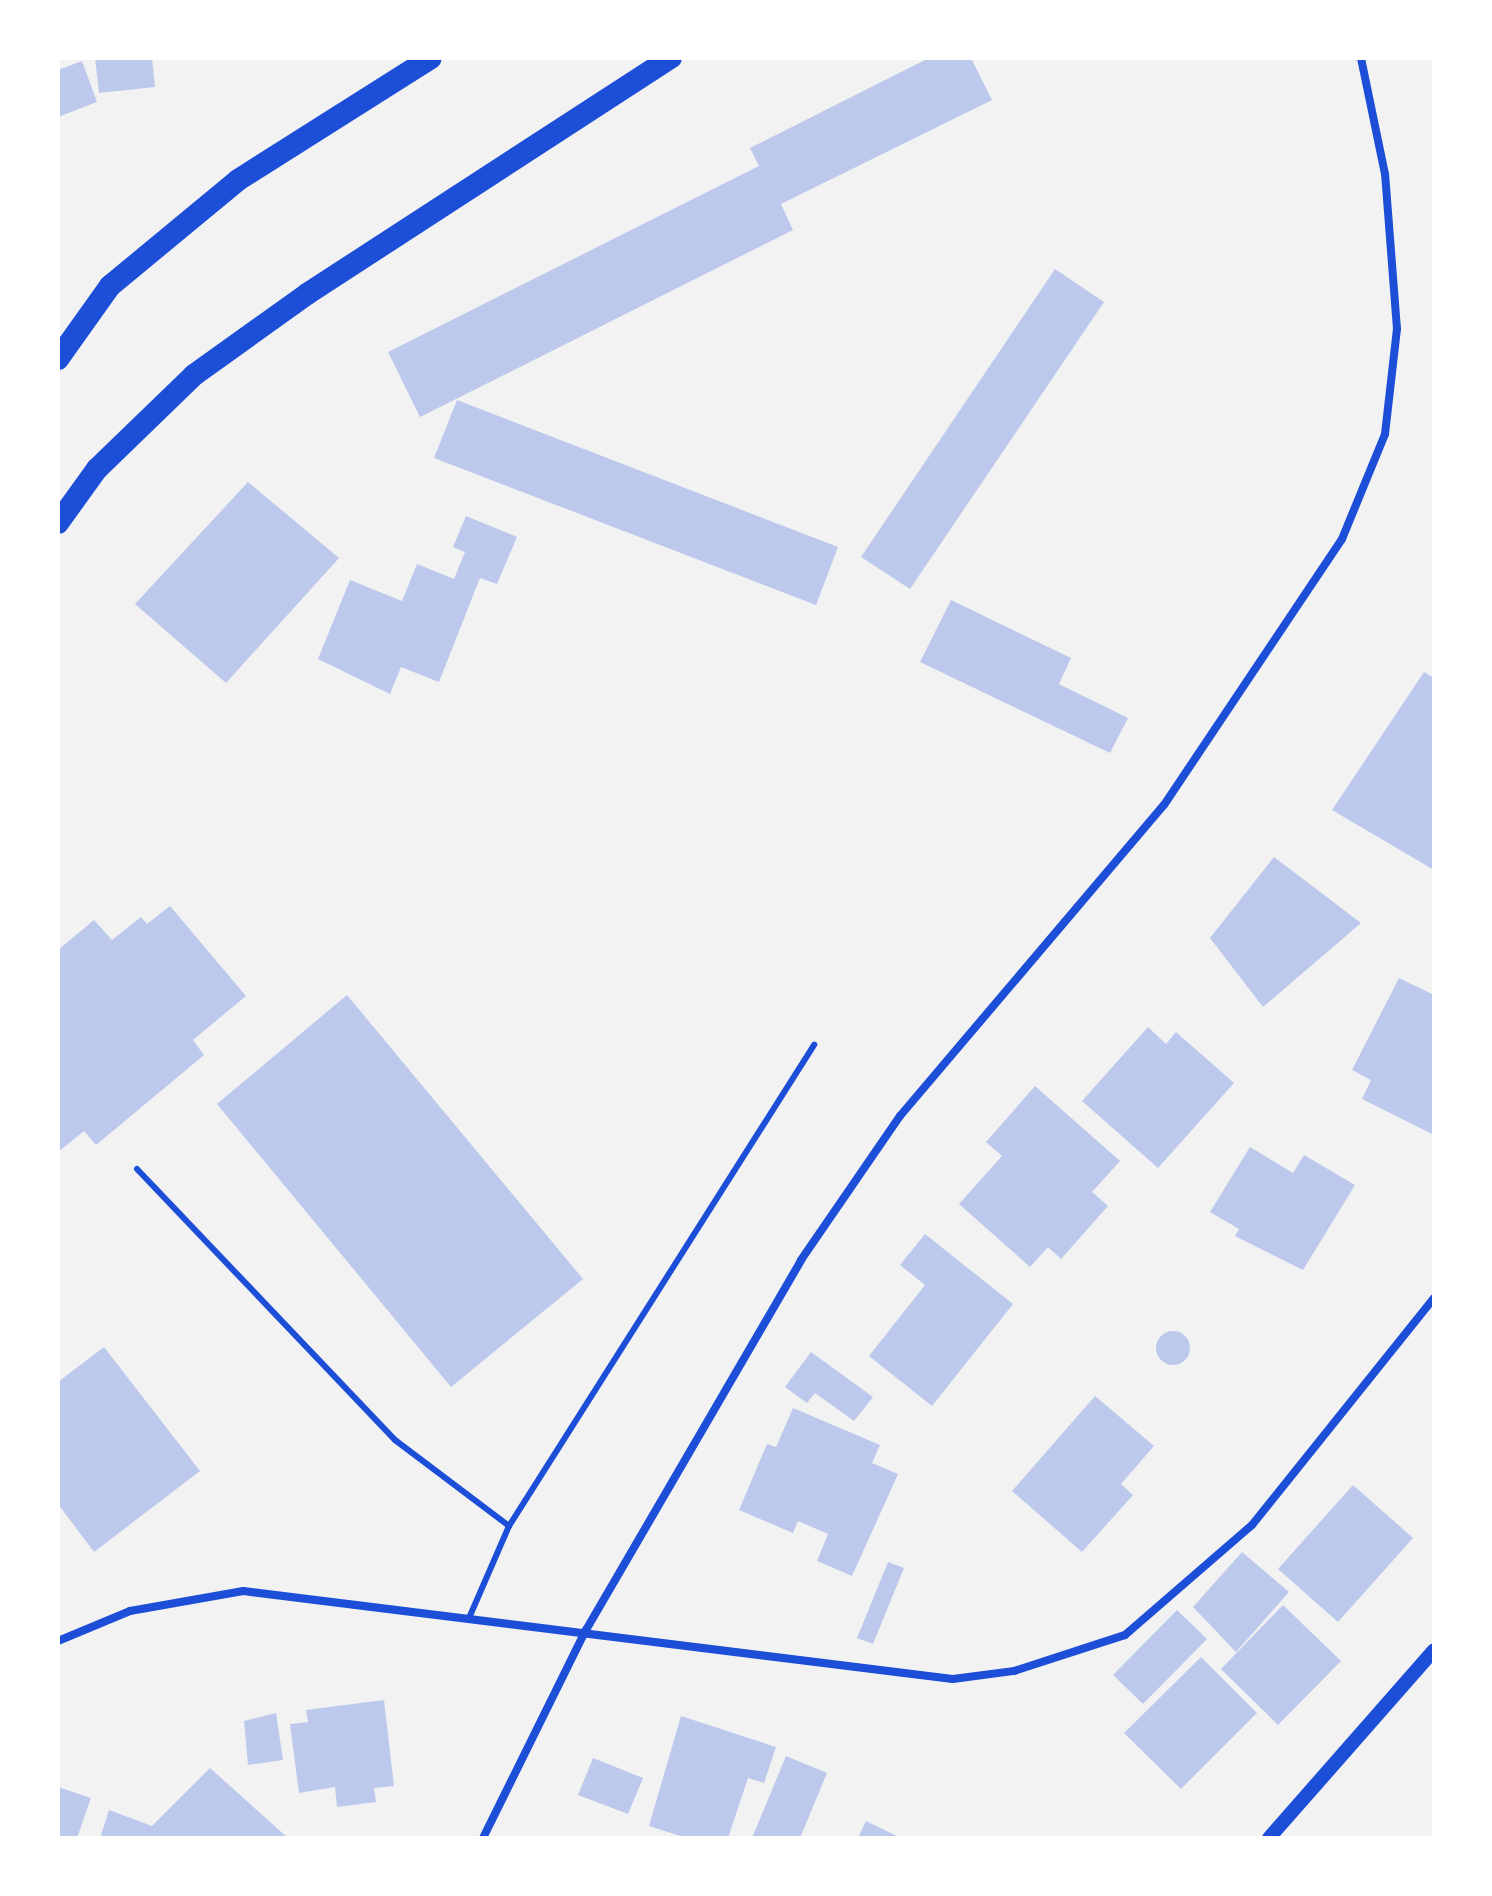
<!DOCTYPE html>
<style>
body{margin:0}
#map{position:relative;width:1492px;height:1896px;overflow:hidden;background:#f2f2f2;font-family:Quicksand,sans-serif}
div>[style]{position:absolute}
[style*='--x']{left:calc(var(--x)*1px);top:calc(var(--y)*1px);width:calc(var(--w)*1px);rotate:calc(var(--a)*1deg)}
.building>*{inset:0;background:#bdc9ec}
.round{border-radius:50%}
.service>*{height:6px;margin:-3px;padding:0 3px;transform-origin:3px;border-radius:3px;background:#1d4ed8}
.minor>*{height:8px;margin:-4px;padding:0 4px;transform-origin:4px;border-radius:4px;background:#1d4ed8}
.tertiary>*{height:14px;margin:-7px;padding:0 7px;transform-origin:7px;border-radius:7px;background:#1d4ed8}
.trunk>*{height:22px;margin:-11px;padding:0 11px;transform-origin:11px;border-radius:11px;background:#1d4ed8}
span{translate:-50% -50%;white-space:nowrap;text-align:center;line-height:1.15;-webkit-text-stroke:8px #fff;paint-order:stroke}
.frame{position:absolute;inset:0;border:60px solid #fff;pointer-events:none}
</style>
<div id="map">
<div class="building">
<div style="clip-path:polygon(95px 58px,152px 58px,155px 87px,99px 93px)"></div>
<div style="clip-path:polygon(929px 58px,971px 58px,992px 100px,781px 204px,793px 230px,420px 417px,388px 352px,759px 166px,750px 148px)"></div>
<div style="clip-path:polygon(82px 61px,97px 102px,58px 117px,58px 70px)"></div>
<div style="clip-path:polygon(1055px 269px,1104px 302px,910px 589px,861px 557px)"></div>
<div style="clip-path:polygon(457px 400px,838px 547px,816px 605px,434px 458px)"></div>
<div style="clip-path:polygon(248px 482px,339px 558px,226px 683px,135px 604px)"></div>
<div style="clip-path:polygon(466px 516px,517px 537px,497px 584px,480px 578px,439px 682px,401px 667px,390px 694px,318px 659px,350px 580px,402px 601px,417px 564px,454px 579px,465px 552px,453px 547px)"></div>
<div style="clip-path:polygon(951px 600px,1071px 658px,1059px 684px,1128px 718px,1110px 753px,920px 662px)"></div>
<div style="clip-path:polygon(1424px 672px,1434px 678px,1434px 870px,1332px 810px)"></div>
<div style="clip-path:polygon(1274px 857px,1361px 923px,1263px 1007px,1210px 938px)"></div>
<div style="clip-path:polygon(170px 906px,246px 996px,193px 1040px,204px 1055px,96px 1145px,84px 1131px,58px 1152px,58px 950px,94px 920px,112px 940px,141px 917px,147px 924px)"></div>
<div style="clip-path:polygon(1399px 978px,1434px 995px,1432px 1134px,1362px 1099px,1371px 1080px,1352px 1070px)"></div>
<div style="clip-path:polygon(347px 995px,583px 1279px,451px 1387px,217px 1104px)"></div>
<div style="clip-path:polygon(1148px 1027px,1166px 1044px,1176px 1032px,1234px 1083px,1158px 1168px,1082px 1101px)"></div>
<div style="clip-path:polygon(1035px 1086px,1120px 1161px,1092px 1192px,1108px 1206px,1061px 1259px,1048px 1247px,1030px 1267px,959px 1204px,1002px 1156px,986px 1142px)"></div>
<div style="clip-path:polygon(1250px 1147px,1293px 1173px,1304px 1155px,1355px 1185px,1303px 1270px,1235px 1236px,1239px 1229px,1210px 1212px)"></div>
<div style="clip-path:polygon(925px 1234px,1013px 1304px,932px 1406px,869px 1356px,925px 1285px,900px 1265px)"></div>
<div class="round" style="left:1156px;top:1331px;width:34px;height:34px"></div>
<div style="clip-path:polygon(104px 1347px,200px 1471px,94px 1552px,58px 1504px,58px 1382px)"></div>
<div style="clip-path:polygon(811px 1352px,873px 1397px,854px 1421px,815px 1393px,807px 1403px,785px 1387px)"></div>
<div style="clip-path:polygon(1095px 1396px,1154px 1446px,1121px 1484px,1133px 1495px,1082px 1552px,1012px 1491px)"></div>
<div style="clip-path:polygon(793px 1408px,880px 1445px,872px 1463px,898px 1474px,852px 1576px,817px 1561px,828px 1534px,798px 1521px,793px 1533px,739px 1510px,767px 1444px,776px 1447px)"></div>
<div style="clip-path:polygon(1353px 1485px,1413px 1538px,1338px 1622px,1278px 1569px)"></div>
<div style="clip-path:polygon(1242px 1552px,1289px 1592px,1236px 1652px,1193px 1607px)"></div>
<div style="clip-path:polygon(888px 1562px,904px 1568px,873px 1644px,857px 1638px)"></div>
<div style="clip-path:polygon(1283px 1605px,1341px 1661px,1278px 1725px,1221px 1669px)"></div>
<div style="clip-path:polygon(1177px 1610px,1207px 1639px,1143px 1704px,1113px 1675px)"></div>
<div style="clip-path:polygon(1201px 1657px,1257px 1713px,1181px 1789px,1124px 1733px)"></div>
<div style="clip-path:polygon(384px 1700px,394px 1786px,374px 1788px,376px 1802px,337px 1807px,335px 1787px,299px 1793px,290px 1724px,308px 1722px,306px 1710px)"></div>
<div style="clip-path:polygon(276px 1713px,283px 1760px,248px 1765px,244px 1721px)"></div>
<div style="clip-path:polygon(681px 1716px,776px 1747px,764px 1783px,748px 1778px,728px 1838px,687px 1838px,649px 1826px)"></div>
<div style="clip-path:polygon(786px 1756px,827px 1773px,800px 1838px,752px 1838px)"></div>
<div style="clip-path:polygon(593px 1758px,643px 1778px,628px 1814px,578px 1795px)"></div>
<div style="clip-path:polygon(210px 1768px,288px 1838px,100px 1838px,109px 1810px,152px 1826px)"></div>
<div style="clip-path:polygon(58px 1787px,91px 1798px,77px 1838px,58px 1838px)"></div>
<div style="clip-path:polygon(866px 1821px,901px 1838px,858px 1838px)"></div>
</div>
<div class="service">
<div style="--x:137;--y:1169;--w:374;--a:46.4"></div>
<div style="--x:395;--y:1440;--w:143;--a:37"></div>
<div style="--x:469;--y:1618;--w:100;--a:-66.5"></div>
<div style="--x:509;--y:1526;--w:570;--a:-57.62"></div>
</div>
<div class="minor">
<div style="--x:58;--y:1641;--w:78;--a:-22.6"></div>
<div style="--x:130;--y:1611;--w:115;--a:-10"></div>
<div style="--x:243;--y:1591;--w:715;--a:7.07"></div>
<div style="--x:953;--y:1679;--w:62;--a:-7.5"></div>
<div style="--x:1014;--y:1671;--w:117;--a:-18"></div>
<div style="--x:1125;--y:1635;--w:168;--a:-40.9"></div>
<div style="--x:1252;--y:1525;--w:291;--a:-51.3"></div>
<div style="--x:483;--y:1838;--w:232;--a:-63.7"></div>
<div style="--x:586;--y:1630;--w:428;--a:-59.8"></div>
<div style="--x:801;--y:1260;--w:175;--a:-55.5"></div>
<div style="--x:900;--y:1116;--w:408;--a:-49.7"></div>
<div style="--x:1164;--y:805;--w:320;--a:-56.2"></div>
<div style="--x:1342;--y:539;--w:113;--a:-67.7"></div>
<div style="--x:1385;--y:434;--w:106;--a:-83.5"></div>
<div style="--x:1397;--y:329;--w:155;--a:-94.4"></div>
<div style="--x:1385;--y:174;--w:118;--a:-101.7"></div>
</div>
<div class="tertiary">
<div style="--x:1269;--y:1838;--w:250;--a:-48.7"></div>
</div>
<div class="trunk">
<div style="--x:58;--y:359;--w:90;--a:-54.5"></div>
<div style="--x:110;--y:286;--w:166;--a:-39.6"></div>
<div style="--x:238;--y:180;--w:228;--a:-32.3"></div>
<div style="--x:58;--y:523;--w:67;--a:-54.2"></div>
<div style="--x:97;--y:469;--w:135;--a:-44.1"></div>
<div style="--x:194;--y:375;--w:139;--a:-35.6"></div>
<div style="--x:307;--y:294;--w:434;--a:-33"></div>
</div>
<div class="frame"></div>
</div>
